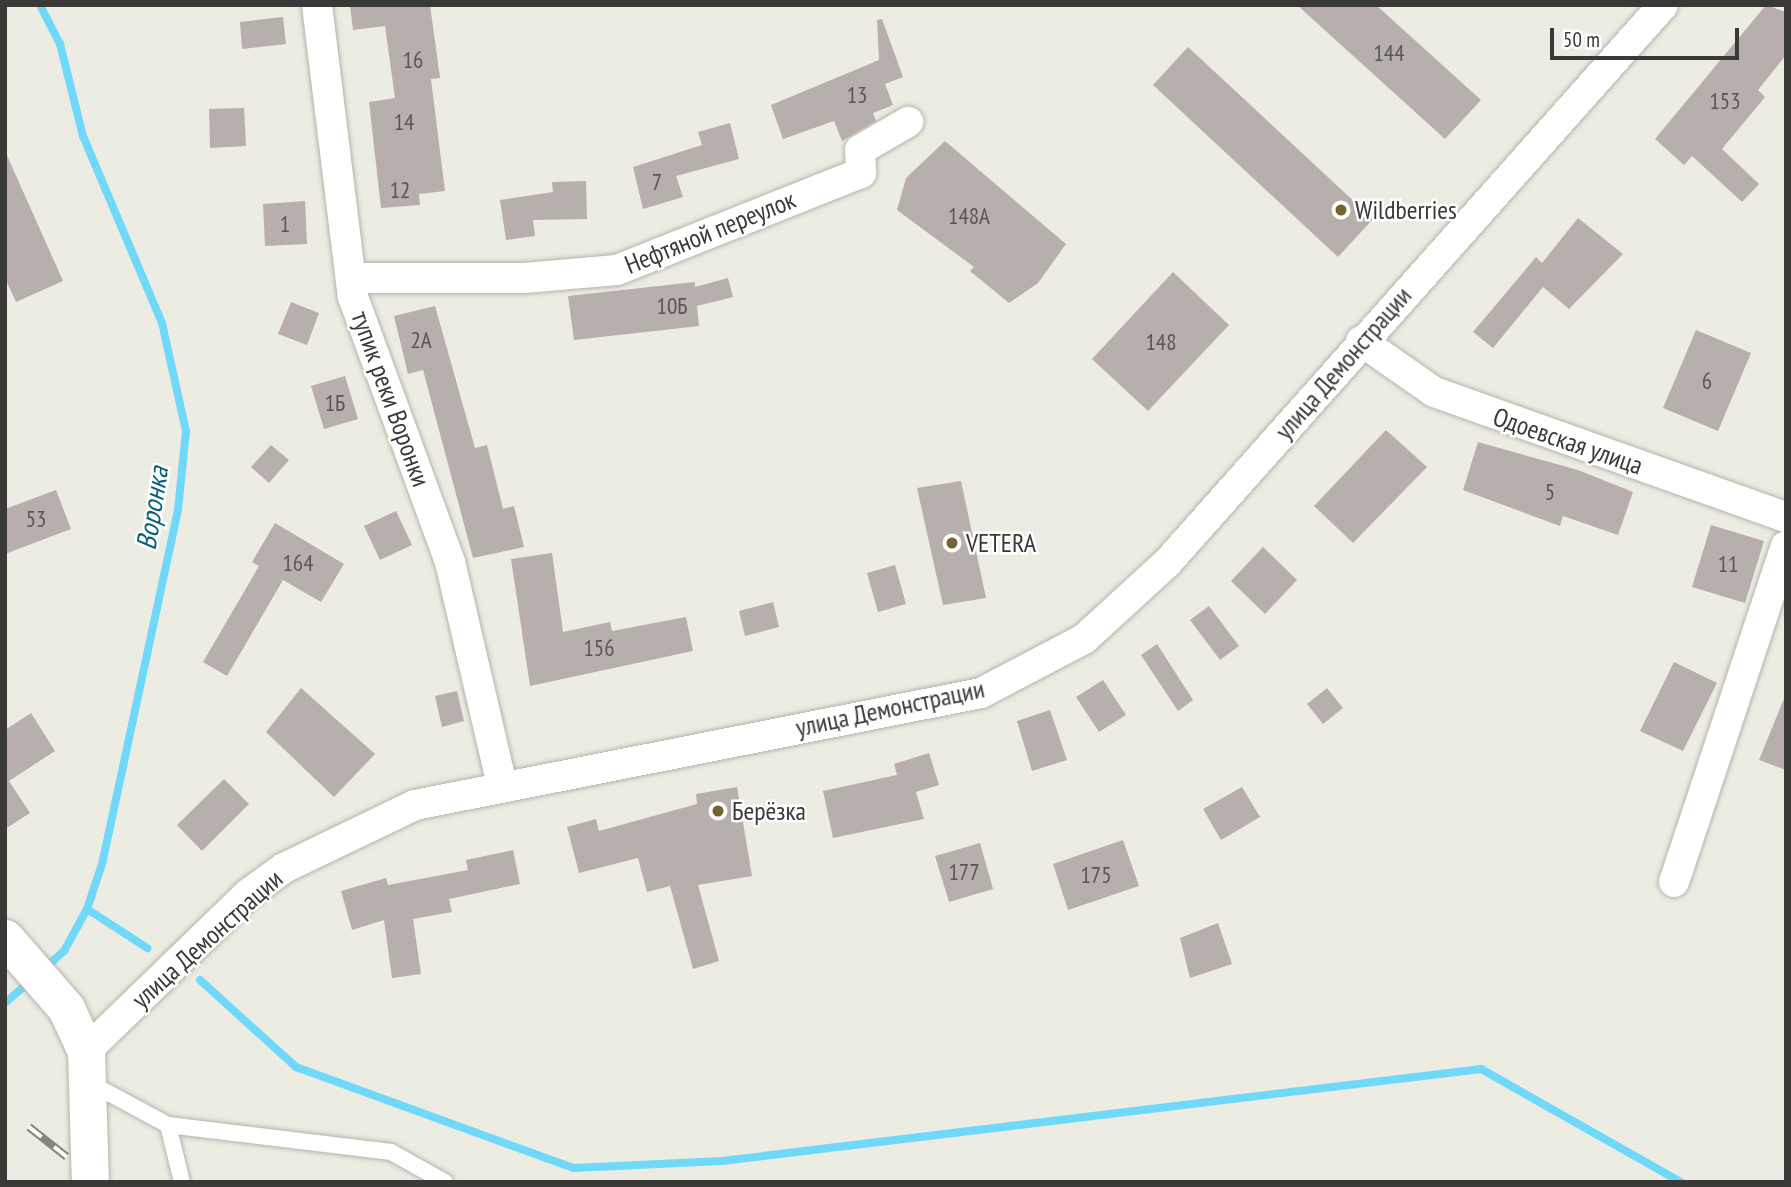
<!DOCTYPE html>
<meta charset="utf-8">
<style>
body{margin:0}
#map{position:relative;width:1791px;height:1187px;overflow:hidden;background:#edece3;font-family:"PT Sans Narrow",sans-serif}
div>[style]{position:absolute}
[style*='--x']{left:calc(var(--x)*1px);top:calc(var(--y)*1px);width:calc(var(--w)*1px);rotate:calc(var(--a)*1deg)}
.stream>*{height:8px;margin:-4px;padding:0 4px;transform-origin:4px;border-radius:4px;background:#70d9f9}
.building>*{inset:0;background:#b7afab}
.roads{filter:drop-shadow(0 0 2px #b5b4ac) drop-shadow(0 0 2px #b5b4ac)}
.service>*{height:16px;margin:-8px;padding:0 8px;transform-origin:8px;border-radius:8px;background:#fff}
.minor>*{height:30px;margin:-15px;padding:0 15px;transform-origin:15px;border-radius:15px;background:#fff}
.tertiary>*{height:37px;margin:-18.5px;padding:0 18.5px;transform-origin:18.5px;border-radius:18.5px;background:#fff}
.rail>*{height:8px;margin-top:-4px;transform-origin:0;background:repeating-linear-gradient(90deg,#fff 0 16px,#868580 0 32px);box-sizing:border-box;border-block:2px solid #868580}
.dots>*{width:19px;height:19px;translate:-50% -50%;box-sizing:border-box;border:4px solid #fff;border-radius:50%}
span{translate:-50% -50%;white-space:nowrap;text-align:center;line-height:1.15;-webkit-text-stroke:5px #fff;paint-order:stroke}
.number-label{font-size:23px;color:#595653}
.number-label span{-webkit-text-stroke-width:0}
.poi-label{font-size:26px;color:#3a3936}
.left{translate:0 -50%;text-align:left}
.street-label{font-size:26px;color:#3a3936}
.water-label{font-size:28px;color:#046176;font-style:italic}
.frame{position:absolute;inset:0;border:7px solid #3a3936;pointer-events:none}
.scale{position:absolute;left:1550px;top:28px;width:189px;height:32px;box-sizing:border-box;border:4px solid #3a3936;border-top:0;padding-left:9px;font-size:21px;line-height:24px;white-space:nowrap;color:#3a3936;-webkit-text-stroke:5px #fff;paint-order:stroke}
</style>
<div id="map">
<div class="stream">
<div style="--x:40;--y:5;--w:44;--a:62.9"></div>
<div style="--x:60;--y:44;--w:95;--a:76"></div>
<div style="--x:83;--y:136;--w:203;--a:67.1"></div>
<div style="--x:162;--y:323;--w:111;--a:77.5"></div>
<div style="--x:186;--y:431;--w:79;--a:95.8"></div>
<div style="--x:178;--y:510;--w:359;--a:102.1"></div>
<div style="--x:103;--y:861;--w:51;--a:108.4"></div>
<div style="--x:87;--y:909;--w:48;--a:118.7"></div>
<div style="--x:64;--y:951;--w:27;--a:138"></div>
<div style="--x:87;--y:909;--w:72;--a:33"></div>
<div style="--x:200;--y:980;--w:130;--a:42.2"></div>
<div style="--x:296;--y:1067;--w:296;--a:20"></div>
<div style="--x:574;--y:1168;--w:148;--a:-2.7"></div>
<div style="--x:722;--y:1161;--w:765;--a:-6.91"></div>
<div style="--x:1481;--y:1069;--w:230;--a:29.5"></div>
<div style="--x:5;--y:1003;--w:32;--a:-41"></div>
</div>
<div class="building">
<div style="clip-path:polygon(350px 5px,430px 5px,440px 78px,431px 79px,445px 191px,419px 194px,420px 205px,381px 208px,369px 102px,395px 98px,385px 26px,353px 30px)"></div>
<div style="clip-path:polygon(1297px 5px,1376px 5px,1481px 100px,1445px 139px)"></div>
<div style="clip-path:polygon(1766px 5px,1786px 12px,1786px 55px,1758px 90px,1765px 97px,1722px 149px,1759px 184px,1742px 202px,1692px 156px,1684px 165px,1655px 139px)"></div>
<div style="clip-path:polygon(283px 17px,286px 44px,242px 49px,240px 22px)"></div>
<div style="clip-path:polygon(882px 19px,903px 77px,885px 84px,893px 105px,873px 113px,876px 121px,842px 141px,834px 121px,783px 139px,771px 105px,879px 60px,877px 20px)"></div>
<div style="clip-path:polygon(1188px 47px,1373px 219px,1338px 257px,1153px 85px)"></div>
<div style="clip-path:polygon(244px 108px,246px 146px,210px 148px,209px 109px)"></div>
<div style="clip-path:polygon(730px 123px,739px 159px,676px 176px,683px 197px,643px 209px,633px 167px,702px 145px,698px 132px)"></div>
<div style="clip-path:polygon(945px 141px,1066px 244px,1038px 283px,1009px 303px,970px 271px,974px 267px,897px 210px,906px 178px)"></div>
<div style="clip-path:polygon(5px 151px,63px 281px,16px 302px,5px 278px)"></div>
<div style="clip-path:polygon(586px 181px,587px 219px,533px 220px,535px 236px,506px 240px,500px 200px,553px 192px,552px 182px)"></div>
<div style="clip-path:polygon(305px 201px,307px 244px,265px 246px,263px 204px)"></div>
<div style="clip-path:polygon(1578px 218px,1623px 254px,1569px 309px,1543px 287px,1493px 348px,1473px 332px,1536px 257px,1542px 263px)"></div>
<div style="clip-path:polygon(1173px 272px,1229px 325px,1148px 411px,1092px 359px)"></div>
<div style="clip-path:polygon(728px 278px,733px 297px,697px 306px,699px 326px,574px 340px,568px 296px,695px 282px,695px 287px)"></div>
<div style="clip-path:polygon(291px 302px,319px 313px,307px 345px,278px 334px)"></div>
<div style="clip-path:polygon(435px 306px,475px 448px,487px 445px,503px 509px,514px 506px,524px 547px,473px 558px,423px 370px,408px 374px,394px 316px)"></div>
<div style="clip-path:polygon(1696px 330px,1751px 353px,1718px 431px,1663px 408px)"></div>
<div style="clip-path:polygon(345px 376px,358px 419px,324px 429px,311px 386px)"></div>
<div style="clip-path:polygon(1386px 430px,1427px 467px,1353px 543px,1314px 506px)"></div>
<div style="clip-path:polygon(1478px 442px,1578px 470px,1633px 492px,1618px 535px,1563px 516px,1560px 526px,1463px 490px)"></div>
<div style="clip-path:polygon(271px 445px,289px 460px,269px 483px,251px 467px)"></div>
<div style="clip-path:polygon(961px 481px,986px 598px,943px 605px,917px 488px)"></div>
<div style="clip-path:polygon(56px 490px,71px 529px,5px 554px,5px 509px)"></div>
<div style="clip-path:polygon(396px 511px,412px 545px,380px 560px,364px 526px)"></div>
<div style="clip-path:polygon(275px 523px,344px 564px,321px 602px,283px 580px,227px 676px,203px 662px,259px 566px,252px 562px)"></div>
<div style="clip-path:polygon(1711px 525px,1764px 541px,1745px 603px,1692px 587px)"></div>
<div style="clip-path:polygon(1263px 547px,1297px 580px,1265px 614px,1231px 581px)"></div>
<div style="clip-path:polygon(552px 553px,563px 632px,610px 622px,612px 631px,686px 617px,693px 651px,530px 686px,511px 559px)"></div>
<div style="clip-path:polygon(895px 565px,906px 604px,878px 612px,867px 573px)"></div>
<div style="clip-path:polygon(773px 602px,779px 627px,745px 636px,739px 611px)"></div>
<div style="clip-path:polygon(1209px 606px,1239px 646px,1220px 660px,1190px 620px)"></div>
<div style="clip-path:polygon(1157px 644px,1193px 700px,1178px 711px,1141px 655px)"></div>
<div style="clip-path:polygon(1674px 662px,1717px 683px,1683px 751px,1640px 731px)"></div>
<div style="clip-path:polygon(1103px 680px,1126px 715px,1099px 732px,1076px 697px)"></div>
<div style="clip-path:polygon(301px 688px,375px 754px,334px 797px,266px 732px)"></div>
<div style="clip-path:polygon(1327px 688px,1343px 708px,1323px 724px,1307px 704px)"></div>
<div style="clip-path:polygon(457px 691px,464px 721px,442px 727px,435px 696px)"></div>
<div style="clip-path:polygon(1785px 696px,1786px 696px,1786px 770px,1759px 760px)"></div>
<div style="clip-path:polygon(1050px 710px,1067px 760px,1032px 771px,1017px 721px)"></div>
<div style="clip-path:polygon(31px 713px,55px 751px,9px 781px,30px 813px,5px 829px,5px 730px)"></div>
<div style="clip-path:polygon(929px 753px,939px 785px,916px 792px,924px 819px,833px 838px,823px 791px,897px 775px,894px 764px)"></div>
<div style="clip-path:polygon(224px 779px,249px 804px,202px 851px,177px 825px)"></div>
<div style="clip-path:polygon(737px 787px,752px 876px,698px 885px,719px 961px,693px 969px,670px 886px,647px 892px,638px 858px,579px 873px,567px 827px,596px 819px,599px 831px,697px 804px,696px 794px)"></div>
<div style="clip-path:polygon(1242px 787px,1260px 817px,1221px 840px,1203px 809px)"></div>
<div style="clip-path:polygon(1123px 840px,1139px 886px,1068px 910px,1053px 864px)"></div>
<div style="clip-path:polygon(980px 843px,993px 889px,949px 902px,935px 856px)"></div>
<div style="clip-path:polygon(513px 850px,520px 884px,449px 899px,452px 912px,413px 919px,421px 974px,392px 978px,384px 920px,352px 930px,341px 891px,386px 878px,388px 885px,468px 870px,466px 860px)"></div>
<div style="clip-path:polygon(1218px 923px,1232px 964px,1190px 978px,1180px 938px)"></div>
</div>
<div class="roads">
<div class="service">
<div style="--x:90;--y:1083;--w:89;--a:28.3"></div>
<div style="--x:168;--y:1125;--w:225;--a:6.9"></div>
<div style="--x:391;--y:1152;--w:62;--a:29.1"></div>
<div style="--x:168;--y:1125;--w:59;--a:76.2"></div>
</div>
<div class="minor">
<div style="--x:317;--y:5;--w:294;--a:83"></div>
<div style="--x:353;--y:297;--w:282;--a:69.9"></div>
<div style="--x:450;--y:562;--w:229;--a:76.9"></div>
<div style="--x:351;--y:278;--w:173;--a:0"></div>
<div style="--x:524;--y:278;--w:93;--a:-4.9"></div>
<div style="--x:617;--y:270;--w:263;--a:-21.7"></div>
<div style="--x:861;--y:173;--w:23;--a:-92"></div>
<div style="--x:860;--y:150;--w:56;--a:-30.3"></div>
<div style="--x:1361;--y:341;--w:89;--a:34.9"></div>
<div style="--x:1434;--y:392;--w:374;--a:19.6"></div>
<div style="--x:1674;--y:882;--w:354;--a:-71.6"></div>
<div style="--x:86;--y:1051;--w:226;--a:-44.1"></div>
<div style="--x:248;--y:894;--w:44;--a:-35.8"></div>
<div style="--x:284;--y:868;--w:145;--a:-25.7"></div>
<div style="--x:415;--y:805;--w:577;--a:-11.19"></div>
<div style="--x:981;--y:693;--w:116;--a:-27.7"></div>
<div style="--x:1084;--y:639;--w:114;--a:-42.5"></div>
<div style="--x:1168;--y:562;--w:745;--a:-48.37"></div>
</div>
<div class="tertiary">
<div style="--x:5;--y:938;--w:93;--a:48.9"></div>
<div style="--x:66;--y:1008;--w:47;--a:65.1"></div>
<div style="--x:86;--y:1051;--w:131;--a:88.3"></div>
</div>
</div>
<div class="rail">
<div style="--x:29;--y:1127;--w:48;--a:38.3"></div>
</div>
<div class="dots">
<div style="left:1341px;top:210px;background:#736331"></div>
<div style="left:952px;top:543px;background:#736331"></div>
<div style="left:718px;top:811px;background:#736331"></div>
</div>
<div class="number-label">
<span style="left:1389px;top:53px">144</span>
<span style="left:413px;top:60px">16</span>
<span style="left:857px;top:95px">13</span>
<span style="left:1725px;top:101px">153</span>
<span style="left:404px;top:122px">14</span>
<span style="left:657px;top:182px">7</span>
<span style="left:400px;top:190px">12</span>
<span style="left:969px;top:216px">148А</span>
<span style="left:285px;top:224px">1</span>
<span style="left:672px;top:306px">10Б</span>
<span style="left:421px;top:340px">2А</span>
<span style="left:1161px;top:342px">148</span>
<span style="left:1707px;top:381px">6</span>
<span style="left:335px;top:403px">1Б</span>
<span style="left:1550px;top:492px">5</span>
<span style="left:36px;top:519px">53</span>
<span style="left:298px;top:563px">164</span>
<span style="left:1728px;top:564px">11</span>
<span style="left:599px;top:648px">156</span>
<span style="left:964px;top:872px">177</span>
<span style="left:1096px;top:875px">175</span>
</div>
<div class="poi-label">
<span class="left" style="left:1355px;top:210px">Wildberries</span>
<span class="left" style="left:966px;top:543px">VETERA</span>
<span class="left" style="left:732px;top:811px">Берёзка</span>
</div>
<div class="street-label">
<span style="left:710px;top:232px;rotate:-22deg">Нефтяной переулок</span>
<span style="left:1343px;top:363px;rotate:-49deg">улица Демонстрации</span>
<span style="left:391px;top:399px;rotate:70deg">тупик реки Воронки</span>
<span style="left:1568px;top:441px;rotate:19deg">Одоевская улица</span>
<span style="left:890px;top:708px;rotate:-12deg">улица Демонстрации</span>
<span style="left:207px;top:939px;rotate:-42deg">улица Демонстрации</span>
</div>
<div class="water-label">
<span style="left:152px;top:508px;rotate:-81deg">Воронка</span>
</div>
<div class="frame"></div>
<div class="scale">50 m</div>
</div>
